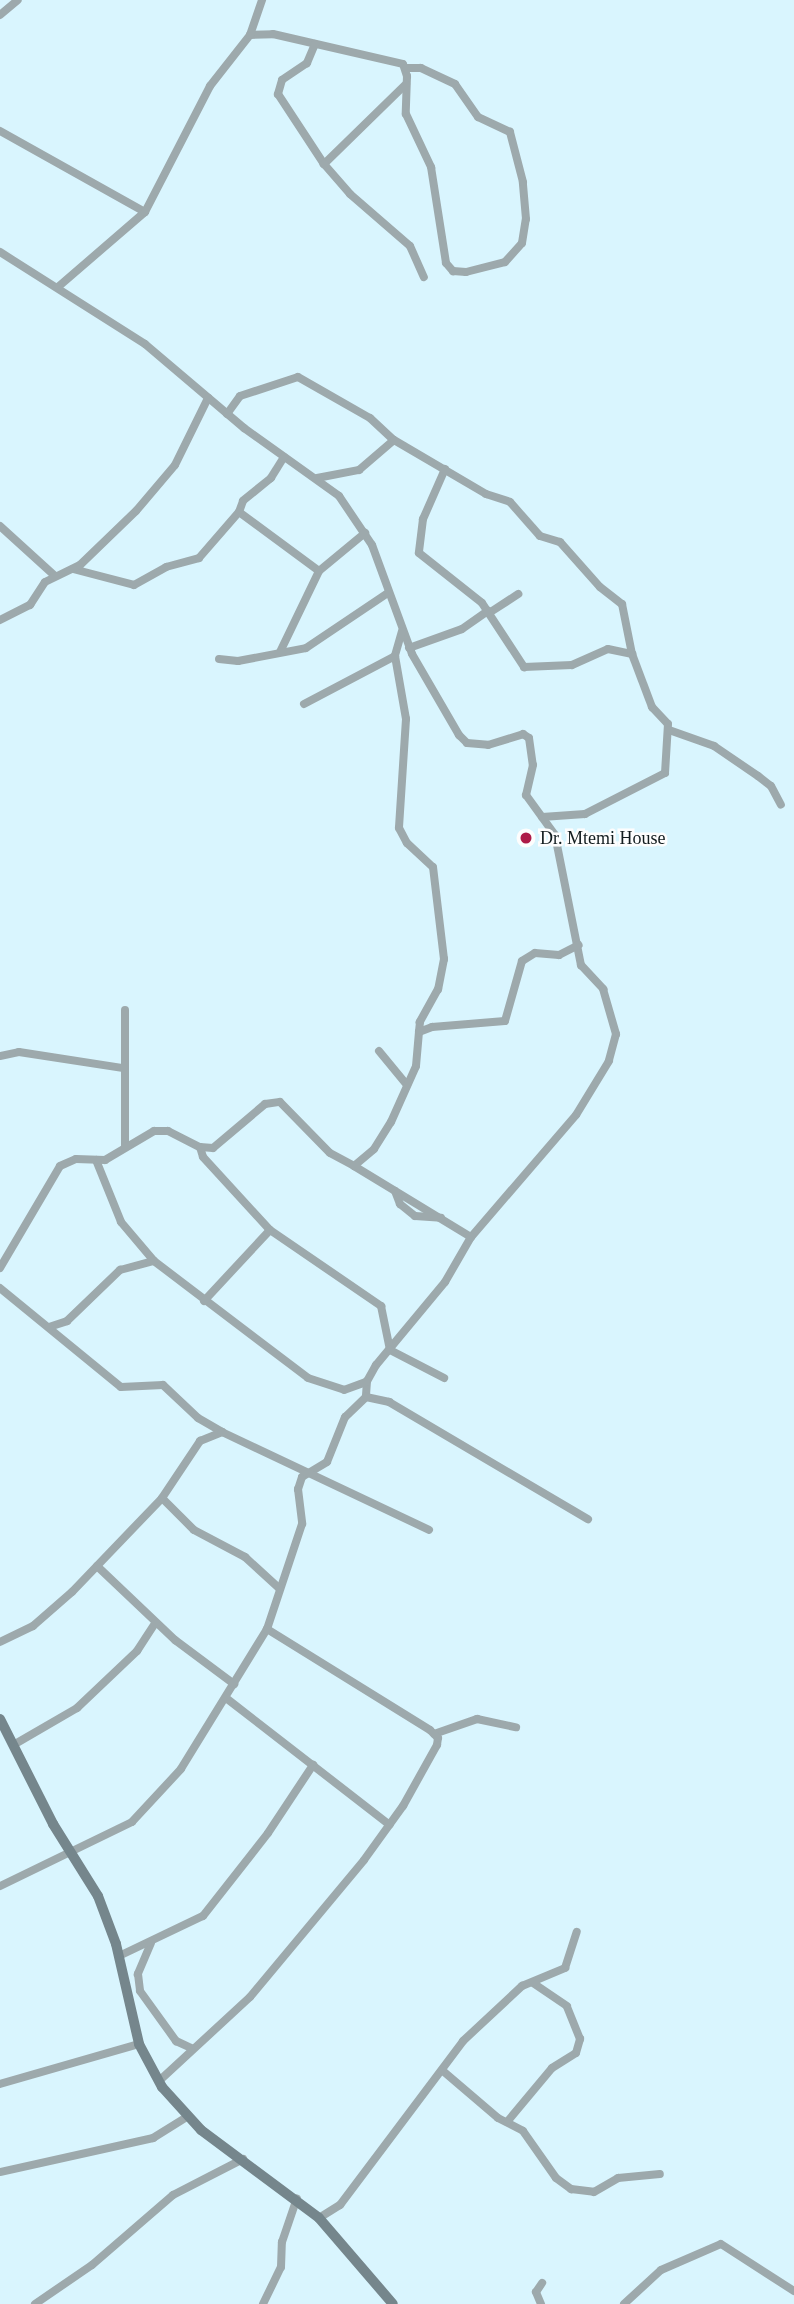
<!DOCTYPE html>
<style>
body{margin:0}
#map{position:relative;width:794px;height:2304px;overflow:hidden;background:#d9f5fe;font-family:Georgia,serif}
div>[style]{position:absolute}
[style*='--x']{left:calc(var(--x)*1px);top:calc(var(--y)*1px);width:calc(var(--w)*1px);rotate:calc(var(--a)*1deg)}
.minor>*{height:8px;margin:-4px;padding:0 4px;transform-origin:4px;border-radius:4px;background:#9da9ac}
.secondary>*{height:10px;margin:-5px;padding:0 5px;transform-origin:5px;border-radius:5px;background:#75868c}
.dots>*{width:19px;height:19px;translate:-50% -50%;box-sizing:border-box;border:4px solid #fdfdfd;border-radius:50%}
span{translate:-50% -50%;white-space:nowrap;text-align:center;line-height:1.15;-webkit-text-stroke:5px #fdfdfd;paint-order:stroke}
.poi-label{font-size:18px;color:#121c1f}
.left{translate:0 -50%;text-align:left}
</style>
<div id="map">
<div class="minor">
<div style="--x:0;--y:15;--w:23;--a:-40"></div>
<div style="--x:250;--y:35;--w:23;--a:-2"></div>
<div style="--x:273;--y:34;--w:133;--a:13"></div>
<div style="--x:403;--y:64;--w:13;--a:72"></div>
<div style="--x:407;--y:76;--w:38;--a:92"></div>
<div style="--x:406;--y:114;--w:59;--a:64.7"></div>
<div style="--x:431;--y:167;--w:97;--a:81.1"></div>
<div style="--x:446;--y:263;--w:11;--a:49"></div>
<div style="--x:453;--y:271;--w:13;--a:4"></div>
<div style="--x:466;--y:272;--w:40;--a:-14.4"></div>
<div style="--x:505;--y:262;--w:25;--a:-48"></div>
<div style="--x:522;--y:243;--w:24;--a:-81"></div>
<div style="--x:526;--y:219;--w:37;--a:-95"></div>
<div style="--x:523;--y:182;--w:52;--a:-104.6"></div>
<div style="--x:510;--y:132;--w:35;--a:-155"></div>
<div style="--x:478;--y:117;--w:40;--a:-124.9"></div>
<div style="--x:455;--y:84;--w:38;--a:-155"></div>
<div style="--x:421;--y:68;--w:15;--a:180"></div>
<div style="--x:315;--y:44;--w:21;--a:113"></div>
<div style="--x:307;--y:63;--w:30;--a:146"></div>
<div style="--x:282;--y:80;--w:15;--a:106"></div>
<div style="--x:278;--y:94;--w:84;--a:56.7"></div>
<div style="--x:406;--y:84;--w:115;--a:135.7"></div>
<div style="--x:324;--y:164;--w:40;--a:49"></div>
<div style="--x:350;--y:194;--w:79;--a:40.9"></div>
<div style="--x:410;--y:246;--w:34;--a:66"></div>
<div style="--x:0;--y:131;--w:166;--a:29.2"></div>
<div style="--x:0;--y:252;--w:172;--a:32.4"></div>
<div style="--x:145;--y:344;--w:130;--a:40.3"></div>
<div style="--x:244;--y:428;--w:117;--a:35.6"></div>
<div style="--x:339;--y:496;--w:59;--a:56"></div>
<div style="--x:372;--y:545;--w:116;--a:69.8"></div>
<div style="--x:412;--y:654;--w:94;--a:59.9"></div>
<div style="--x:459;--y:735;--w:11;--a:45"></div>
<div style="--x:467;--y:743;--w:21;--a:5"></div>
<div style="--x:488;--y:745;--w:37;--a:-17"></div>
<div style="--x:523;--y:734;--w:7;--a:34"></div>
<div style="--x:529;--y:738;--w:27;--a:82"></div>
<div style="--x:533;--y:765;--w:31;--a:103"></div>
<div style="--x:526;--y:795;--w:49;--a:54.1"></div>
<div style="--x:555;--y:835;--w:133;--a:78.7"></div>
<div style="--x:581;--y:965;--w:33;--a:47"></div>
<div style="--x:603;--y:989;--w:47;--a:73.9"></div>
<div style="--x:616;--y:1034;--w:28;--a:105"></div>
<div style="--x:609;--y:1061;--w:63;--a:121.4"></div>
<div style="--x:576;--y:1115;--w:161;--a:130.7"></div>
<div style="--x:471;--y:1237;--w:52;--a:120"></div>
<div style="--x:445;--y:1282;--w:108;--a:129.7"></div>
<div style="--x:376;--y:1365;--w:18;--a:119"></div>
<div style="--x:367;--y:1381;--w:16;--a:94"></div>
<div style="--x:366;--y:1397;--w:29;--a:136"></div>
<div style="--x:345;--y:1417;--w:48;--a:111.8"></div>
<div style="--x:327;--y:1462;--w:29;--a:149"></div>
<div style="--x:302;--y:1477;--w:13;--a:108"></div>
<div style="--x:298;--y:1489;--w:35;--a:83"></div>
<div style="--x:302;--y:1524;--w:111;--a:108.4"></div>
<div style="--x:267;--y:1629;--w:164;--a:121.6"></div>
<div style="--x:181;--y:1769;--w:72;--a:132.8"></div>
<div style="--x:132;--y:1822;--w:147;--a:154.1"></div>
<div style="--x:58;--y:287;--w:115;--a:-40.8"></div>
<div style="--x:145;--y:212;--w:142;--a:-62.7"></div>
<div style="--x:210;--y:86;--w:65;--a:-51.9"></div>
<div style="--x:250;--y:35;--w:37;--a:-71"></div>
<div style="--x:227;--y:414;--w:22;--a:-54"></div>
<div style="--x:240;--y:396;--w:61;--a:-18.1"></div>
<div style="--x:298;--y:377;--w:83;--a:29.7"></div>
<div style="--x:370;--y:418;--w:33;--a:43"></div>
<div style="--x:284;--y:457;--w:25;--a:122"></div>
<div style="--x:271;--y:478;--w:36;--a:141"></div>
<div style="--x:243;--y:501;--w:12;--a:110"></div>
<div style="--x:239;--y:512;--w:99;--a:36.4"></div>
<div style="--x:445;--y:469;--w:55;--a:113.7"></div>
<div style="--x:423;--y:519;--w:34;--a:97"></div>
<div style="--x:419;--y:553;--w:80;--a:38.4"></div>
<div style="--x:482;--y:603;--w:77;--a:56.7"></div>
<div style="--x:524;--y:667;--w:48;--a:-2.4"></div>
<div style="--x:572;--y:665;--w:39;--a:-24"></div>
<div style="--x:608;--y:649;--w:25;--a:12"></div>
<div style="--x:632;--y:654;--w:57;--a:69.3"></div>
<div style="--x:652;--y:707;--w:23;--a:47"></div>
<div style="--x:668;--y:724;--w:49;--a:93.5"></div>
<div style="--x:665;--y:773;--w:90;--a:152.9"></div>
<div style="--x:585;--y:814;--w:43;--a:176"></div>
<div style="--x:317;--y:478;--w:43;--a:-10.8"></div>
<div style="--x:359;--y:470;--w:46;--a:-40.6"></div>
<div style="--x:394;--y:440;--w:107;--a:30.4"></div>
<div style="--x:486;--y:494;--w:25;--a:18"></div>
<div style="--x:510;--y:502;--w:45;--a:48.6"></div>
<div style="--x:540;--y:536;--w:21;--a:17"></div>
<div style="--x:560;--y:542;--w:60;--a:48.4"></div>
<div style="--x:600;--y:587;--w:28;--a:38"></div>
<div style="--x:622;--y:604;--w:51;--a:78.7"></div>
<div style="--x:0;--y:526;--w:74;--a:42.3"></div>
<div style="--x:73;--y:569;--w:63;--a:14.7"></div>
<div style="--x:134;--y:585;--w:37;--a:-29"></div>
<div style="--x:166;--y:567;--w:34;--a:-15"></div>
<div style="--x:199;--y:558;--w:61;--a:-49"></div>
<div style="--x:489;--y:613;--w:35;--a:-33"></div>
<div style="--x:0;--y:620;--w:34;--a:-27"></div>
<div style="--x:30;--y:605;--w:27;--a:-57"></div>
<div style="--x:45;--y:582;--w:39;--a:-26"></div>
<div style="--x:80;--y:565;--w:78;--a:-44"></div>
<div style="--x:136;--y:511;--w:60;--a:-49.7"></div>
<div style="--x:175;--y:465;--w:75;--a:-63.8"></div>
<div style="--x:402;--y:631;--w:26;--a:106"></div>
<div style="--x:395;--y:656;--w:64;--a:80.1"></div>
<div style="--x:406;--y:719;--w:109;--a:93.7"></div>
<div style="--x:399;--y:828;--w:17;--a:62"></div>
<div style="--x:407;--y:843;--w:35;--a:43"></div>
<div style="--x:433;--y:867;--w:93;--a:83.2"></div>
<div style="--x:444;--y:959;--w:31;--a:101"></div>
<div style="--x:438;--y:989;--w:38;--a:119"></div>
<div style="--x:420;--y:1022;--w:10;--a:96"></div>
<div style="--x:409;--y:648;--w:56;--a:-19.7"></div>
<div style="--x:462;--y:629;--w:32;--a:-35"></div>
<div style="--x:280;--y:652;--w:90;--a:-64.3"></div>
<div style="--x:319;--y:571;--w:60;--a:-39.6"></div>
<div style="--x:219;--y:659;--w:19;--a:6"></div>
<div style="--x:238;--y:661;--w:69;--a:-10.8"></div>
<div style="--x:306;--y:648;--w:99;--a:-33.9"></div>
<div style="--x:304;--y:704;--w:103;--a:-27.8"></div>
<div style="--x:669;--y:730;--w:48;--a:19.6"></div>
<div style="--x:714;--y:746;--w:53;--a:34.3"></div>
<div style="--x:758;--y:776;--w:16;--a:38"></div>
<div style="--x:771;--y:786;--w:21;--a:62"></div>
<div style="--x:379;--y:1051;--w:44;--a:50.5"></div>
<div style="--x:0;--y:1056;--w:19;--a:-12"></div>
<div style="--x:19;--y:1052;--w:104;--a:8.8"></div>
<div style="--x:125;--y:1147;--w:137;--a:-90"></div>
<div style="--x:200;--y:1147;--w:10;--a:73"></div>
<div style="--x:203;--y:1157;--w:99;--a:47.5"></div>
<div style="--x:270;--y:1230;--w:135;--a:34.4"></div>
<div style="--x:381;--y:1306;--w:45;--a:78.4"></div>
<div style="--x:390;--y:1350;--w:61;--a:27.4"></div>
<div style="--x:96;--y:1160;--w:67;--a:68"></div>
<div style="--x:121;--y:1222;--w:51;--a:49.8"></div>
<div style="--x:154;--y:1261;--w:193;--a:37.2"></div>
<div style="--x:308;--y:1378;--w:38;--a:18"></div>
<div style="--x:344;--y:1390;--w:23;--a:-20"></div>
<div style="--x:354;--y:1166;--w:137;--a:31.3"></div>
<div style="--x:395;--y:1191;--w:14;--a:69"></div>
<div style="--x:400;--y:1204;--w:19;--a:39"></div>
<div style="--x:415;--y:1216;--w:26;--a:4"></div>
<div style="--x:0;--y:1268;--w:118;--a:-59.5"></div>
<div style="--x:60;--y:1166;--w:17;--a:-24"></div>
<div style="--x:76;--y:1159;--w:29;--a:2"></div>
<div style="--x:105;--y:1160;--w:57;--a:-30.6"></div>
<div style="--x:154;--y:1131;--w:14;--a:0"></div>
<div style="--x:168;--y:1131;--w:36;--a:27"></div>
<div style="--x:200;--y:1147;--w:13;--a:4"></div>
<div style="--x:213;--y:1148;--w:68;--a:-40.2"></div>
<div style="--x:265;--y:1104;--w:15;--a:-8"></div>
<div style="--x:280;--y:1102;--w:71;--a:45.6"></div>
<div style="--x:330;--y:1153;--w:27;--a:28"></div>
<div style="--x:354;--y:1166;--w:26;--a:-40"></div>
<div style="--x:374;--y:1149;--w:32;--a:-58"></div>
<div style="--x:391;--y:1122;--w:61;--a:-65.9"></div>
<div style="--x:416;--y:1066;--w:34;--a:-85"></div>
<div style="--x:419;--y:1032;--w:14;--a:-21"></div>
<div style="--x:432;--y:1027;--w:73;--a:-4.7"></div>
<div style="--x:505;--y:1021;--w:62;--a:-74.2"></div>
<div style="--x:522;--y:961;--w:15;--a:-32"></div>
<div style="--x:535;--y:953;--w:24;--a:5"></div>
<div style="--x:559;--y:955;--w:22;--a:-27"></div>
<div style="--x:0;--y:1288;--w:156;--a:39.3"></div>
<div style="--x:121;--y:1387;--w:42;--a:-2.7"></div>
<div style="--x:163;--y:1385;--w:48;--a:43.3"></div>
<div style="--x:198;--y:1418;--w:28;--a:30"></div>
<div style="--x:204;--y:1301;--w:97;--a:-47.1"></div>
<div style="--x:49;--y:1327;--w:19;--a:-18"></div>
<div style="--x:67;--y:1321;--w:74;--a:-43.9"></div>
<div style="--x:120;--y:1270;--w:35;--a:-15"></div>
<div style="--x:366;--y:1397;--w:24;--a:12"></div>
<div style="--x:389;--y:1402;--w:231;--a:30.5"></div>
<div style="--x:162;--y:1498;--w:45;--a:45"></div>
<div style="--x:194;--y:1530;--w:58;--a:27.9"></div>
<div style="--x:245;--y:1557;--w:47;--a:42.4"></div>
<div style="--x:97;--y:1566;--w:108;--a:43.5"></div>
<div style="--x:175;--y:1640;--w:74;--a:36.7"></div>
<div style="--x:0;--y:1642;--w:37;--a:-26"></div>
<div style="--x:33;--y:1626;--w:52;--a:-41.1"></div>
<div style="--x:72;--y:1592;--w:130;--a:-46.2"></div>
<div style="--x:162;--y:1498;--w:69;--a:-56.3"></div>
<div style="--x:200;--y:1441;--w:24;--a:-22"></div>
<div style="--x:222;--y:1432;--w:229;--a:25.3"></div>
<div style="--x:226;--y:1698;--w:207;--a:37.8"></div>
<div style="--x:434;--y:1734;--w:46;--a:-19.2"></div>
<div style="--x:477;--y:1719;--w:40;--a:12"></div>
<div style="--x:15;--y:1744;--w:72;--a:-30.1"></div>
<div style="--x:77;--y:1708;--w:83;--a:-43.5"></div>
<div style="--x:137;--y:1651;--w:33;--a:-57"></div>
<div style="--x:151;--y:1943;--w:34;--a:113"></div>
<div style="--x:138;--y:1974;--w:17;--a:83"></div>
<div style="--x:140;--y:1991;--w:62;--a:54.2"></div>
<div style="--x:176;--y:2041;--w:17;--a:25"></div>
<div style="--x:119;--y:1956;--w:93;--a:-25.5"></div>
<div style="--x:203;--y:1916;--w:105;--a:-51.9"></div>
<div style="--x:268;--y:1833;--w:82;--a:-56.5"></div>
<div style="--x:443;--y:2071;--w:72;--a:40.5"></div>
<div style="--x:498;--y:2118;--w:28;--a:27"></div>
<div style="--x:523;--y:2131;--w:57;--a:54.9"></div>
<div style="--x:556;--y:2178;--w:19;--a:36"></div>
<div style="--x:571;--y:2189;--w:23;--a:7"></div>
<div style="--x:594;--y:2192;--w:28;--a:-30"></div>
<div style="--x:618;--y:2178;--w:42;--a:-5.4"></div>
<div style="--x:159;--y:2081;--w:124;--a:-42.7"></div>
<div style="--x:250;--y:1997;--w:178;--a:-50.2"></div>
<div style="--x:364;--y:1860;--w:67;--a:-54.2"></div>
<div style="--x:403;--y:1806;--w:70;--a:-60.9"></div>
<div style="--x:437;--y:1745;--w:7;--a:-82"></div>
<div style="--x:438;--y:1738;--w:11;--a:-135"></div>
<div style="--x:430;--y:1730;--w:192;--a:-148.2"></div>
<div style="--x:0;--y:2084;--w:145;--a:-16.1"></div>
<div style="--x:507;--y:2122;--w:70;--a:-50.2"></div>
<div style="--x:552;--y:2068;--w:28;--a:-32"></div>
<div style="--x:576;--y:2053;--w:15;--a:-74"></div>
<div style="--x:580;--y:2039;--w:35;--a:-112"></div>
<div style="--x:567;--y:2006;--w:41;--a:-145.9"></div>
<div style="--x:0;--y:2172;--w:157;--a:-12.5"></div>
<div style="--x:153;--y:2138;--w:40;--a:-32"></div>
<div style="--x:319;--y:2218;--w:25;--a:-32"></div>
<div style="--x:340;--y:2205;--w:205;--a:-53.1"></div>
<div style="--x:463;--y:2041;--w:81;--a:-43"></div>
<div style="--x:522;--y:1986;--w:47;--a:-22.7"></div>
<div style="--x:565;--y:1968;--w:38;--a:-72"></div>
<div style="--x:35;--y:2304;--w:69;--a:-34.4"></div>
<div style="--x:92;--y:2265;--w:107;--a:-40.8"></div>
<div style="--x:173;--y:2195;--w:79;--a:-27.2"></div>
<div style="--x:263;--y:2304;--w:41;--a:-64.1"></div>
<div style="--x:281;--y:2267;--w:25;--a:-88"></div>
<div style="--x:282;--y:2242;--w:46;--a:-71.2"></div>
<div style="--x:541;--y:2304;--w:13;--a:-113"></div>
<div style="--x:536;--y:2292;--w:11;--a:-56"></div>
<div style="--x:624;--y:2304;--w:50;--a:-42.6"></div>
<div style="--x:661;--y:2270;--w:65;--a:-23.4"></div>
<div style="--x:721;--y:2244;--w:87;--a:32.8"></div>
</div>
<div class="secondary">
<div style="--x:0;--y:1719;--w:118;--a:63.2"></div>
<div style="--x:53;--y:1824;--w:85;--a:58"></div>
<div style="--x:98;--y:1896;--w:51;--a:69.4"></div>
<div style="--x:116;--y:1944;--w:103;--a:77"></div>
<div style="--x:139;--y:2044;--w:49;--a:61.9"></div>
<div style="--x:162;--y:2087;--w:58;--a:47.8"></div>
<div style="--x:201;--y:2130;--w:147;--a:36.7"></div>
<div style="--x:319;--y:2218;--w:113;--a:49.3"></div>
</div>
<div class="dots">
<div style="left:526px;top:838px;background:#ad1a48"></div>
</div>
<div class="poi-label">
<span class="left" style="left:540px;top:838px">Dr. Mtemi House</span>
</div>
</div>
